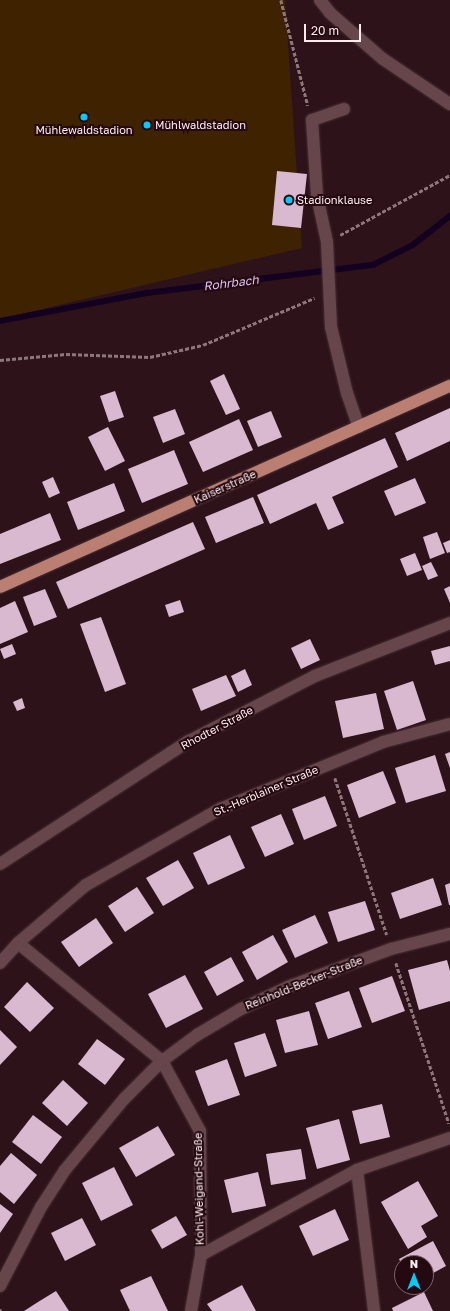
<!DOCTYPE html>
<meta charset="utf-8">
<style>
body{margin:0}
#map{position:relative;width:450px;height:1311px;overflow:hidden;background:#2e1219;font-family:"Golos Text",sans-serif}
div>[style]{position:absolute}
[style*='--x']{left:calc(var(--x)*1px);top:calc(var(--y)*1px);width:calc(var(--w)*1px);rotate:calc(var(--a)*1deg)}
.green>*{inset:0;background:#3f2200}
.stream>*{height:5.5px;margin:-2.75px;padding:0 2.75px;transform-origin:2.75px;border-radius:2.75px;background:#130020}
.building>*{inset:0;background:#d9b9cf}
.path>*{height:2.5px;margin-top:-1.25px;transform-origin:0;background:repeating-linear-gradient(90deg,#8e777c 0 4px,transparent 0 6px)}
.roads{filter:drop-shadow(0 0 1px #443034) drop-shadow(0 0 1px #443034)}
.minor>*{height:12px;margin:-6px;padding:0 6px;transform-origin:6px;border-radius:6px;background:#66454b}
.major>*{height:12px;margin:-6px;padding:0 6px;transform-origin:6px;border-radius:6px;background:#bb7e73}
.dots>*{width:11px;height:11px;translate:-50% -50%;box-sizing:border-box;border:2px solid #240910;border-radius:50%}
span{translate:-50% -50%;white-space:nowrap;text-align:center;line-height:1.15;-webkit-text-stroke:4px #240910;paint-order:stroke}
.poi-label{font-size:11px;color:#feedef}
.left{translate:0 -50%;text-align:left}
.street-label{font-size:11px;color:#feedef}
.water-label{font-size:12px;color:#dec4f5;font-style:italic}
.north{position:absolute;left:394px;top:1255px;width:40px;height:40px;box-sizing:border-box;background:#240910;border:1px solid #7b6469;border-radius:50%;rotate:0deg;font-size:11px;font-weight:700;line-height:16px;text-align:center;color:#feedef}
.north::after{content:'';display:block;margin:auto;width:14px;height:18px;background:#02cbf9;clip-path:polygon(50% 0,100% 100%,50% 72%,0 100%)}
.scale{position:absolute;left:304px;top:24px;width:57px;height:18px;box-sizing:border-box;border:2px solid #feedef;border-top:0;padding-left:5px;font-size:12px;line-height:14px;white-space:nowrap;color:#feedef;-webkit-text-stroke:3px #240910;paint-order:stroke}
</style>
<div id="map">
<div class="green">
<div style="clip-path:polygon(0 0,285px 0,302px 248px,0 319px)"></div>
</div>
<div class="stream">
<div style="--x:0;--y:321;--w:150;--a:-10.8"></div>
<div style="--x:147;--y:293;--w:228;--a:-7.1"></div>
<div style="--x:373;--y:265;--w:45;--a:-26.6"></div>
<div style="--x:413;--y:245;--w:47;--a:-38.1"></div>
</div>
<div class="building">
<div style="clip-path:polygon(277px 171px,307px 174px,301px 228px,272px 225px)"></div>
<div style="clip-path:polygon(224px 374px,240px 409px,226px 415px,210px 381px)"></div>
<div style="clip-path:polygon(115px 391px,124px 417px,109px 422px,100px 396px)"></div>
<div style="clip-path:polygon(450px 408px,450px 441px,407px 461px,395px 433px)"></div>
<div style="clip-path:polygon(175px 409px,185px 434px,163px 443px,153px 417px)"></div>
<div style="clip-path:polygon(271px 411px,282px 437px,258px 447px,247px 421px)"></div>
<div style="clip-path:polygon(239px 419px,253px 450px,203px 472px,189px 442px)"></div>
<div style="clip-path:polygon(108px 427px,125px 461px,105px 471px,88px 437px)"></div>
<div style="clip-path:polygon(385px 438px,398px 467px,332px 497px,344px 523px,328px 530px,316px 503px,270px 524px,257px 495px)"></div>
<div style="clip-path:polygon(174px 450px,188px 484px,142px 503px,128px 469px)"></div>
<div style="clip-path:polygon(53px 477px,60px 493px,49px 498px,42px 482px)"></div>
<div style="clip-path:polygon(415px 478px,426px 503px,395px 516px,384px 491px)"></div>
<div style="clip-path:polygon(114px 483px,125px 511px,78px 530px,67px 502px)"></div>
<div style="clip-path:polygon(253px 497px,264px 523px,216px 543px,205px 517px)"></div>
<div style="clip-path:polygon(50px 513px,61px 540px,0 564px,0 534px)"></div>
<div style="clip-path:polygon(193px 522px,205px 549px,68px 609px,56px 582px)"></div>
<div style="clip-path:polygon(437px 532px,445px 553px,430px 559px,423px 537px)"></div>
<div style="clip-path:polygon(450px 540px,450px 552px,447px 553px,443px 543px)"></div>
<div style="clip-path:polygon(415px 553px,422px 570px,407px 576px,400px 559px)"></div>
<div style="clip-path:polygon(431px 562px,438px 576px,428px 580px,422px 566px)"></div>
<div style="clip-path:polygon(450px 586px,450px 603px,444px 589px)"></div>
<div style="clip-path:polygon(45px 589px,57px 617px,34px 626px,23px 597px)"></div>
<div style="clip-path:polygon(180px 600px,184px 612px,169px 617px,165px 605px)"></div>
<div style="clip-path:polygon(15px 601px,28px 632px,0 644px,0 608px)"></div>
<div style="clip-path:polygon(101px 617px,126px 684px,105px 692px,80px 624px)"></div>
<div style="clip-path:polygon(310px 639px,320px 660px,301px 669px,291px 648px)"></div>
<div style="clip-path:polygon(12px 644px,16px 654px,4px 659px,0 649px)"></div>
<div style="clip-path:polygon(450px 646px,450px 661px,435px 665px,431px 651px)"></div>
<div style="clip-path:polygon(245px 669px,252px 685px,238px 692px,231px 676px)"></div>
<div style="clip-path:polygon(226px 675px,236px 696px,201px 711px,192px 689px)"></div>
<div style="clip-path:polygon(413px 681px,426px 720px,397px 730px,384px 691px)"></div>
<div style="clip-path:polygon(376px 693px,384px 729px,343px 738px,335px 701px)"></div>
<div style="clip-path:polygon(22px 698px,25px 708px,17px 711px,13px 702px)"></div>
<div style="clip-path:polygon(450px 752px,450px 768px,445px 754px)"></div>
<div style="clip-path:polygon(435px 755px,446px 791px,406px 803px,395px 768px)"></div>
<div style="clip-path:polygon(383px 771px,396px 803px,359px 818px,347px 785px)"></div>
<div style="clip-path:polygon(325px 796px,337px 826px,304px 840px,292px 809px)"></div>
<div style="clip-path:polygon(281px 814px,294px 844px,265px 857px,251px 827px)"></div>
<div style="clip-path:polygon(230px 835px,245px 868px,208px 885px,193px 853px)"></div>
<div style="clip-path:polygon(178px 860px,194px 888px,163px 906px,146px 878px)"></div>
<div style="clip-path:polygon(433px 878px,442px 905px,400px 919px,391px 893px)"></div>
<div style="clip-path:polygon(450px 883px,450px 905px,449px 905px,445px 885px)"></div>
<div style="clip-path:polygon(137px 887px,154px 913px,125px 932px,108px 906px)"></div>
<div style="clip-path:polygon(365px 901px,375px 930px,338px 942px,328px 912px)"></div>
<div style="clip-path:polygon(315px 915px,328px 943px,295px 958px,282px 930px)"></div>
<div style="clip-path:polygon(96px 918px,113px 943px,79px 967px,61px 942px)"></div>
<div style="clip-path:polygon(273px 935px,288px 962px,257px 980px,242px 952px)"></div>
<div style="clip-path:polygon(231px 957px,244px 981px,217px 996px,204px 972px)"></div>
<div style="clip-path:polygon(447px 960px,450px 971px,450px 1001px,419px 1010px,408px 970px)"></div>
<div style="clip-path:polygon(185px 975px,203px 1009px,166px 1028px,148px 994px)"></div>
<div style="clip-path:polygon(392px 976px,405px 1011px,372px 1023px,359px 988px)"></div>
<div style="clip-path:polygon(27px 982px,54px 1008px,30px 1032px,4px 1007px)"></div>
<div style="clip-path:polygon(349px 991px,362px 1027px,328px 1039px,315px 1003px)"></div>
<div style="clip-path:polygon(309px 1011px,318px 1045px,285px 1053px,276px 1020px)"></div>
<div style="clip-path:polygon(0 1030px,17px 1047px,0 1065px)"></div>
<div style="clip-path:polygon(265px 1033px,277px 1066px,245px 1077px,234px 1043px)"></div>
<div style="clip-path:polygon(97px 1039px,125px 1059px,105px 1085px,78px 1064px)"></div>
<div style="clip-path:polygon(227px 1059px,240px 1095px,208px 1106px,195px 1071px)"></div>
<div style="clip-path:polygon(63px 1080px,88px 1103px,67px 1126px,42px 1103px)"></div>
<div style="clip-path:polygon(382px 1104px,390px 1137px,360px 1144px,352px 1111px)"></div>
<div style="clip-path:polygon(33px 1115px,62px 1137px,41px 1164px,12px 1142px)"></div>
<div style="clip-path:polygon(339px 1119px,350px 1160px,317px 1169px,306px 1128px)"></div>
<div style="clip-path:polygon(158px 1126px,175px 1155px,136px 1177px,119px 1148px)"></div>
<div style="clip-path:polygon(301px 1149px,306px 1179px,271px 1185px,266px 1154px)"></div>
<div style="clip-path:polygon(11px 1153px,37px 1175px,14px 1204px,0 1192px,0 1166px)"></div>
<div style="clip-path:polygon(114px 1167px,133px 1205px,101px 1221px,82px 1183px)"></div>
<div style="clip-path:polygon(258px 1172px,266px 1206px,232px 1213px,224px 1180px)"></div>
<div style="clip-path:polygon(418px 1181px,438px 1216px,421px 1226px,427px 1237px,408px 1249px,381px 1202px)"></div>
<div style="clip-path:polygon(0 1204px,13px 1214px,0 1233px)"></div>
<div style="clip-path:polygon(335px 1209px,349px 1240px,313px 1256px,299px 1226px)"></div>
<div style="clip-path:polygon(176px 1216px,187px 1235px,162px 1249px,151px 1230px)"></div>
<div style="clip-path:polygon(82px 1218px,96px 1245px,65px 1261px,51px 1233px)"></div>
<div style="clip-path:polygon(433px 1241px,446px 1266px,426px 1277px,426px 1263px,401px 1263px,399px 1259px)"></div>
<div style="clip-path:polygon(151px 1276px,168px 1311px,130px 1311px,120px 1290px)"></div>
<div style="clip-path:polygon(242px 1285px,256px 1311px,212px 1311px,207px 1304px)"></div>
<div style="clip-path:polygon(56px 1291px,69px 1311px,24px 1311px,38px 1302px)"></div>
<div style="clip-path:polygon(424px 1292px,433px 1311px,393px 1311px,392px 1308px)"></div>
</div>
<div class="path">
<div style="--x:281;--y:0;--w:109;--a:75.7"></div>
<div style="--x:340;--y:235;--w:125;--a:-28.6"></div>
<div style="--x:0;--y:360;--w:66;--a:-5.2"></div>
<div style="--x:66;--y:354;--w:84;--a:2"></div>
<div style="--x:150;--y:357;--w:54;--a:-12.8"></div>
<div style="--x:203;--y:345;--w:121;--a:-22.9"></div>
<div style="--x:335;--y:778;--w:165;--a:71.7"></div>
<div style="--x:396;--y:963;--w:169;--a:71.7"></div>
<div style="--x:0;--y:1309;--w:2;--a:63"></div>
</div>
<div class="roads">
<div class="minor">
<div style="--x:320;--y:0;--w:16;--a:52"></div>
<div style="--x:330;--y:13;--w:70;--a:41"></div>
<div style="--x:383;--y:59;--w:81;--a:33.9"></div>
<div style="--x:344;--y:109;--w:34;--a:161"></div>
<div style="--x:312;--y:120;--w:76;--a:86.2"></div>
<div style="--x:317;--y:196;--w:47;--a:77.7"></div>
<div style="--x:327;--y:242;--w:85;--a:87.3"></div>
<div style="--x:331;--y:327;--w:68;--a:76.4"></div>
<div style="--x:347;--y:393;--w:36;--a:71"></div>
<div style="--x:0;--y:864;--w:225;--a:-33.1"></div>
<div style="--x:189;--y:741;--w:142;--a:-27.3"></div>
<div style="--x:315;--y:676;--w:145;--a:-21.4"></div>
<div style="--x:18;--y:943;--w:186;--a:39.3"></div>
<div style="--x:162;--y:1061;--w:80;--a:61.5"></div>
<div style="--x:200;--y:1131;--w:124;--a:89.5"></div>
<div style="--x:201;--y:1255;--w:57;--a:100.1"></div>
<div style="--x:0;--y:963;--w:27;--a:-48"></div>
<div style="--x:18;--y:943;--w:89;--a:-40.5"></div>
<div style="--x:86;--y:885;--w:154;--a:-29.6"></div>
<div style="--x:220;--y:809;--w:176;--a:-22.3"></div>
<div style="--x:383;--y:742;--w:69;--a:-15"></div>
<div style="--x:357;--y:1170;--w:142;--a:83.1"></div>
<div style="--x:201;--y:1255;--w:178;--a:-28.6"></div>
<div style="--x:357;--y:1170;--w:98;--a:-19"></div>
<div style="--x:0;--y:1286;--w:89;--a:-62.6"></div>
<div style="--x:41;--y:1207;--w:44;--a:-57"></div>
<div style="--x:65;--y:1170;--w:92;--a:-50.3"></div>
<div style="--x:124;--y:1099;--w:54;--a:-45"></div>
<div style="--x:162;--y:1061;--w:44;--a:-36.6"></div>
<div style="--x:197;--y:1035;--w:51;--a:-30.6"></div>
<div style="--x:241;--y:1009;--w:52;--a:-25.1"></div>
<div style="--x:288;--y:987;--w:110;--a:-20.3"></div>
<div style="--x:391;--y:949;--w:61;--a:-14.3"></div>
</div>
<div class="major">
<div style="--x:0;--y:587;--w:493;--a:-24.1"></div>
</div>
</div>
<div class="dots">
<div style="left:84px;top:117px;background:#02cbf9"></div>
<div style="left:147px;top:125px;background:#02cbf9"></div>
<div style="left:289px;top:200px;background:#02cbf9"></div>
</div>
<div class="poi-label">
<span class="left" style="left:155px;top:125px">Mühlwaldstadion</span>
<span style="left:84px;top:130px">Mühlewaldstadion</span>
<span class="left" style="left:297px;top:200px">Stadionklause</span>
</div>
<div class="street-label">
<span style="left:225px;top:487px;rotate:-24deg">Kaiserstraße</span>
<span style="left:217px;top:728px;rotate:-28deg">Rhodter Straße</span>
<span style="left:266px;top:791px;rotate:-23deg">St.-Herblainer Straße</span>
<span style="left:304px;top:983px;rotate:-22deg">Reinhold-Becker-Straße</span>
<span style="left:199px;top:1189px;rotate:-91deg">Kohl-Weigand-Straße</span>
</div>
<div class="water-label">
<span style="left:231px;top:283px;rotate:-7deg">Rohrbach</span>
</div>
<div class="north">N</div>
<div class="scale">20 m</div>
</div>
